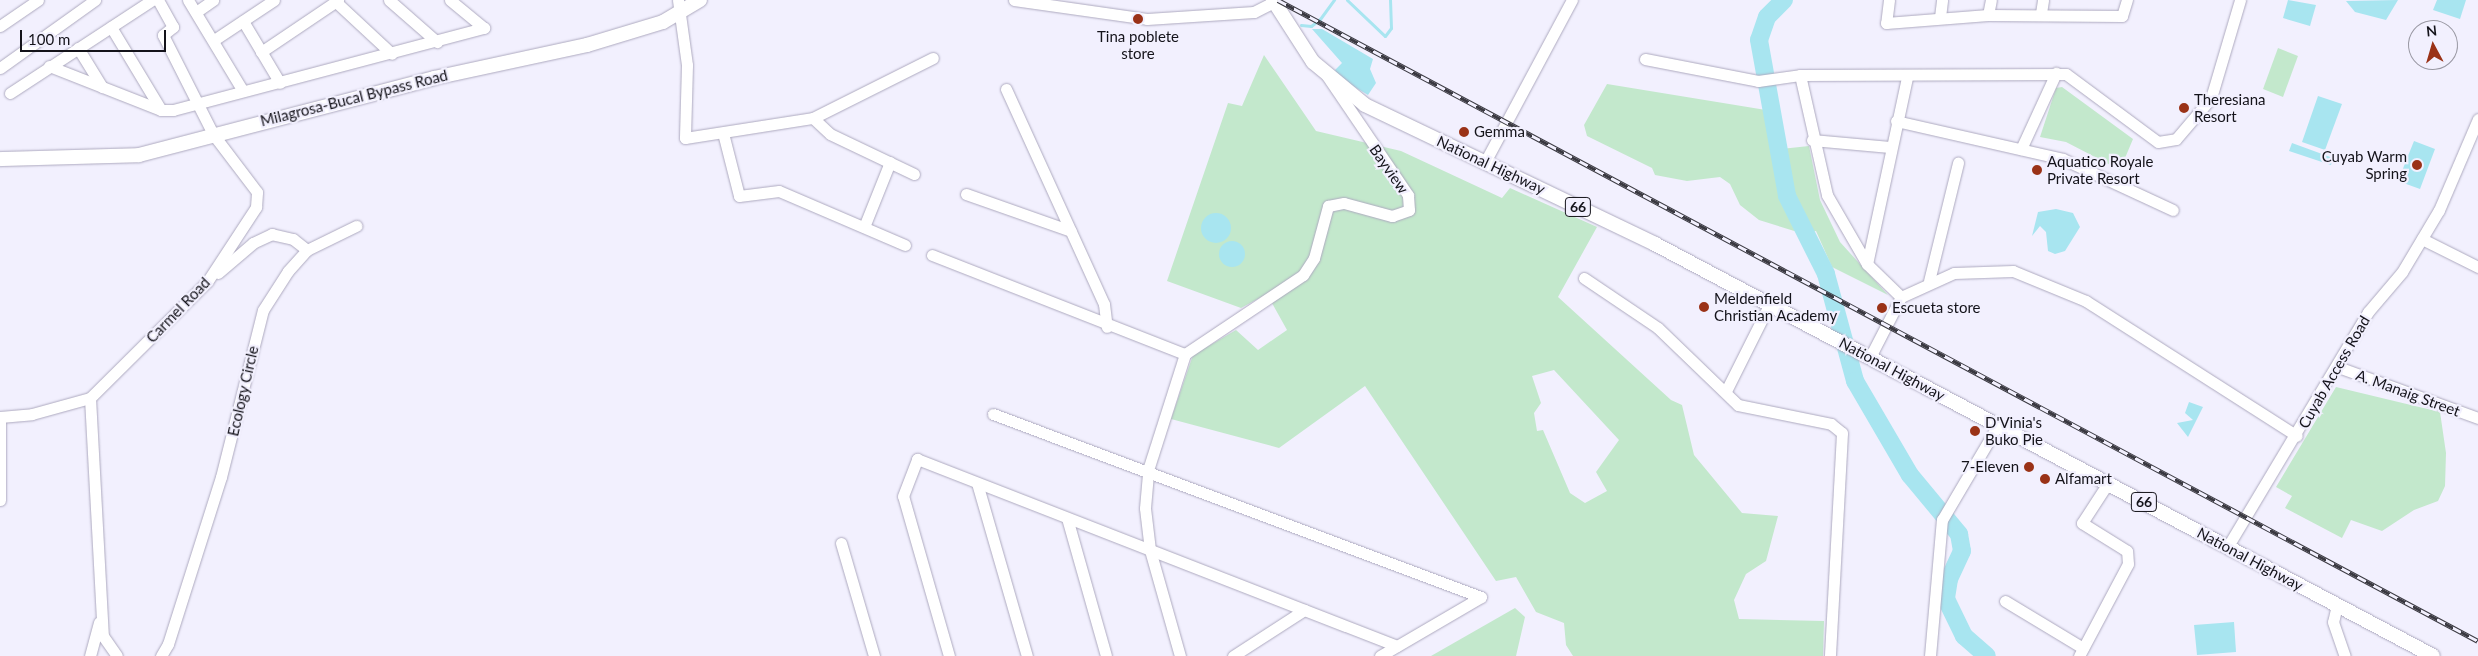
<!DOCTYPE html>
<style>
body{margin:0}
#map{position:relative;width:2478px;height:656px;overflow:hidden;background:#f2f0fe;font-family:Lato,sans-serif}
div>[style]{position:absolute}
[style*='--x']{left:calc(var(--x)*1px);top:calc(var(--y)*1px);width:calc(var(--w)*1px);rotate:calc(var(--a)*1deg)}
.green>*{inset:0;background:#c3e8cc}
.water>*{inset:0;background:#a8e5f0}
.round{border-radius:50%}
.stream>*{height:3px;margin:-1.5px;padding:0 1.5px;transform-origin:1.5px;border-radius:1.5px;background:#a8e5f0}
.river>*{height:18px;margin:-9px;padding:0 9px;transform-origin:9px;border-radius:9px;background:#a8e5f0}
.roads{filter:drop-shadow(0 0 1px #ada9bf) drop-shadow(0 0 1px #ada9bf)}
.minor>*{height:11px;margin:-5.5px;padding:0 5.5px;transform-origin:5.5px;border-radius:5.5px;background:#fff}
.major>*{height:14px;margin:-7px;padding:0 7px;transform-origin:7px;border-radius:7px;background:#fff}
.rail>*{height:5px;margin-top:-2.5px;transform-origin:0;background:repeating-linear-gradient(90deg,#f2f0fe 0 9px,#3a3941 0 18px);box-sizing:border-box;border-block:1px solid #3a3941}
.dots>*{width:14px;height:14px;translate:-50% -50%;box-sizing:border-box;border:2px solid #f2f0fe;border-radius:50%}
span{translate:-50% -50%;white-space:nowrap;text-align:center;line-height:1.15;-webkit-text-stroke:4.5px #f2f0fe;paint-order:stroke}
.shield-label span{padding:1px 4px;background:#f2f0fe;border:1px solid;border-radius:4px;-webkit-text-stroke-width:0}
.shield-label{font-size:14px;color:#14131a;font-weight:700}
.poi-label{font-size:15px;color:#14131a}
.left{translate:0 -50%;text-align:left}
.right{translate:-100% -50%;text-align:right}
.street-label{font-size:15px;color:#14131a}
.north{position:absolute;left:2408px;top:20px;width:50px;height:50px;box-sizing:border-box;background:#f2f0fe;border:1px solid #9998a3;border-radius:50%;rotate:354deg;font-size:14px;font-weight:700;line-height:20px;text-align:center;color:#14131a}
.north::after{content:'';display:block;margin:auto;width:18px;height:22px;background:#9a3217;clip-path:polygon(50% 0,100% 100%,50% 72%,0 100%)}
.scale{position:absolute;left:20px;top:30px;width:146px;height:22px;box-sizing:border-box;border:2px solid #14131a;border-top:0;padding-left:6px;font-size:15px;line-height:18px;white-space:nowrap;color:#14131a;-webkit-text-stroke:4px #f2f0fe;paint-order:stroke}
</style>
<div id="map">
<div class="green">
<div style="clip-path:polygon(2278px 48px,2298px 56px,2283px 97px,2263px 89px)"></div>
<div style="clip-path:polygon(evenodd,1264px 55px,1316px 131px,1401px 151px,1502px 198px,1510px 188px,1597px 227px,1558px 297px,1671px 400px,1682px 405px,1694px 455px,1742px 513px,1778px 516px,1766px 561px,1746px 574px,1734px 600px,1739px 619px,1824px 621px,1823px 656px,1573px 656px,1566px 645px,1564px 623px,1536px 612px,1516px 577px,1496px 581px,1365px 386px,1279px 448px,1171px 419px,1193px 355px,1236px 330px,1258px 350px,1287px 330px,1267px 294px,1241px 308px,1167px 281px,1228px 103px,1242px 106px,1264px 55px,1554px 370px,1619px 440px,1596px 472px,1607px 491px,1585px 503px,1570px 493px,1543px 430px,1537px 431px,1534px 413px,1541px 403px,1532px 376px,1554px 370px)"></div>
<div style="clip-path:polygon(1607px 84px,1772px 111px,1781px 149px,1809px 146px,1820px 200px,1840px 242px,1888px 295px,1832px 267px,1816px 231px,1804px 234px,1759px 220px,1740px 205px,1730px 184px,1720px 177px,1687px 181px,1655px 175px,1652px 168px,1587px 136px,1584px 125px)"></div>
<div style="clip-path:polygon(2062px 87px,2133px 139px,2120px 170px,2066px 142px,2040px 137px,2056px 88px)"></div>
<div style="clip-path:polygon(2336px 387px,2440px 412px,2446px 453px,2445px 486px,2438px 501px,2414px 510px,2382px 531px,2351px 520px,2342px 538px,2285px 508px,2292px 496px,2276px 487px)"></div>
<div style="clip-path:polygon(1515px 608px,1525px 617px,1516px 656px,1431px 656px)"></div>
</div>
<div class="water">
<div style="clip-path:polygon(2288px 0,2316px 5px,2310px 26px,2283px 18px)"></div>
<div style="clip-path:polygon(2398px 0,2386px 20px,2355px 12px,2346px 1px)"></div>
<div style="clip-path:polygon(2437px 0,2466px 0,2460px 19px,2433px 10px)"></div>
<div style="clip-path:polygon(1312px 29px,1322px 29px,1373px 59px,1370px 69px,1376px 83px,1368px 95px,1338px 77px,1335px 70px,1342px 63px)"></div>
<div style="clip-path:polygon(2318px 96px,2342px 104px,2325px 150px,2302px 142px)"></div>
<div style="clip-path:polygon(2414px 141px,2435px 149px,2420px 189px,2398px 181px)"></div>
<div style="clip-path:polygon(2292px 143px,2333px 158px,2331px 165px,2289px 151px)"></div>
<div style="clip-path:polygon(2056px 209px,2073px 213px,2080px 227px,2065px 251px,2055px 254px,2048px 251px,2046px 232px,2040px 226px,2032px 236px,2038px 212px)"></div>
<div class="round" style="left:1201px;top:213px;width:30px;height:30px"></div>
<div class="round" style="left:1219px;top:241px;width:26px;height:26px"></div>
<div style="clip-path:polygon(2189px 402px,2203px 407px,2188px 437px,2177px 423px,2193px 420px,2185px 413px)"></div>
<div style="clip-path:polygon(2234px 622px,2236px 652px,2197px 655px,2194px 625px)"></div>
</div>
<div class="stream">
<div style="--x:1347;--y:0;--w:52;--a:43.5"></div>
<div style="--x:1385;--y:36;--w:10;--a:-53"></div>
<div style="--x:1391;--y:28;--w:28;--a:-92"></div>
<div style="--x:1301;--y:25;--w:10;--a:6"></div>
<div style="--x:1311;--y:26;--w:11;--a:-38"></div>
<div style="--x:1320;--y:19;--w:24;--a:-54"></div>
</div>
<div class="river">
<div style="--x:1784;--y:0;--w:24;--a:135"></div>
<div style="--x:1767;--y:17;--w:24;--a:109"></div>
<div style="--x:1759;--y:40;--w:158;--a:79.8"></div>
<div style="--x:1787;--y:196;--w:87;--a:63.4"></div>
<div style="--x:1826;--y:274;--w:111;--a:74.8"></div>
<div style="--x:1855;--y:381;--w:109;--a:59.7"></div>
<div style="--x:1910;--y:475;--w:77;--a:50.3"></div>
<div style="--x:1959;--y:534;--w:17;--a:80"></div>
<div style="--x:1962;--y:551;--w:31;--a:115"></div>
<div style="--x:1949;--y:579;--w:20;--a:99"></div>
<div style="--x:1946;--y:599;--w:41;--a:64.1"></div>
<div style="--x:1964;--y:636;--w:30;--a:41"></div>
</div>
<div class="roads">
<div class="minor">
<div style="--x:188;--y:0;--w:106;--a:58.9"></div>
<div style="--x:389;--y:0;--w:64;--a:41.2"></div>
<div style="--x:450;--y:0;--w:44;--a:39.5"></div>
<div style="--x:678;--y:0;--w:66;--a:82.1"></div>
<div style="--x:687;--y:65;--w:73;--a:91.6"></div>
<div style="--x:685;--y:138;--w:130;--a:-8.9"></div>
<div style="--x:813;--y:118;--w:23;--a:43"></div>
<div style="--x:830;--y:134;--w:93;--a:25.5"></div>
<div style="--x:1014;--y:0;--w:134;--a:8.1"></div>
<div style="--x:1147;--y:19;--w:107;--a:-3.7"></div>
<div style="--x:1254;--y:12;--w:22;--a:-27"></div>
<div style="--x:1889;--y:0;--w:23;--a:97"></div>
<div style="--x:1886;--y:23;--w:102;--a:-4.5"></div>
<div style="--x:1988;--y:15;--w:134;--a:0.4"></div>
<div style="--x:2122;--y:16;--w:17;--a:-73"></div>
<div style="--x:336;--y:2;--w:76;--a:42.9"></div>
<div style="--x:196;--y:12;--w:21;--a:-35"></div>
<div style="--x:2041;--y:13;--w:13;--a:-81"></div>
<div style="--x:1988;--y:15;--w:15;--a:-79"></div>
<div style="--x:1940;--y:17;--w:17;--a:-83"></div>
<div style="--x:243;--y:21;--w:72;--a:59.2"></div>
<div style="--x:0;--y:26;--w:46;--a:-34.4"></div>
<div style="--x:111;--y:27;--w:97;--a:58.9"></div>
<div style="--x:214;--y:40;--w:72;--a:-33.7"></div>
<div style="--x:78;--y:48;--w:46;--a:58.4"></div>
<div style="--x:261;--y:52;--w:93;--a:-34"></div>
<div style="--x:1645;--y:59;--w:115;--a:11"></div>
<div style="--x:1758;--y:81;--w:42;--a:-8.1"></div>
<div style="--x:1800;--y:75;--w:266;--a:-0.2"></div>
<div style="--x:2066;--y:74;--w:114;--a:36.5"></div>
<div style="--x:2158;--y:142;--w:18;--a:-9"></div>
<div style="--x:2176;--y:139;--w:54;--a:-49.5"></div>
<div style="--x:2211;--y:98;--w:102;--a:-73.5"></div>
<div style="--x:49;--y:66;--w:120;--a:21.4"></div>
<div style="--x:161;--y:110;--w:12;--a:0"></div>
<div style="--x:173;--y:110;--w:322;--a:-14.8"></div>
<div style="--x:0;--y:68;--w:117;--a:-35.6"></div>
<div style="--x:1800;--y:75;--w:123;--a:77.3"></div>
<div style="--x:1827;--y:195;--w:80;--a:59.9"></div>
<div style="--x:1867;--y:264;--w:47;--a:44.1"></div>
<div style="--x:1901;--y:297;--w:68;--a:117.3"></div>
<div style="--x:1006;--y:89;--w:236;--a:65.5"></div>
<div style="--x:1104;--y:304;--w:23;--a:83"></div>
<div style="--x:10;--y:93;--w:170;--a:-33.2"></div>
<div style="--x:813;--y:118;--w:134;--a:-26.6"></div>
<div style="--x:1896;--y:121;--w:171;--a:12.8"></div>
<div style="--x:2063;--y:159;--w:121;--a:24.9"></div>
<div style="--x:723;--y:133;--w:65;--a:75.7"></div>
<div style="--x:739;--y:196;--w:40;--a:-7.1"></div>
<div style="--x:779;--y:191;--w:137;--a:23.2"></div>
<div style="--x:1812;--y:140;--w:78;--a:5.1"></div>
<div style="--x:2021;--y:149;--w:84;--a:-65.3"></div>
<div style="--x:1485;--y:162;--w:184;--a:-61.8"></div>
<div style="--x:966;--y:194;--w:111;--a:19.4"></div>
<div style="--x:864;--y:227;--w:70;--a:-68.2"></div>
<div style="--x:2422;--y:239;--w:63;--a:26.6"></div>
<div style="--x:307;--y:250;--w:55;--a:-26.1"></div>
<div style="--x:932;--y:255;--w:272;--a:21.4"></div>
<div style="--x:1867;--y:264;--w:191;--a:-77.9"></div>
<div style="--x:1584;--y:278;--w:89;--a:34"></div>
<div style="--x:1658;--y:328;--w:111;--a:43.9"></div>
<div style="--x:1738;--y:405;--w:95;--a:11.5"></div>
<div style="--x:1831;--y:424;--w:14;--a:39"></div>
<div style="--x:1842;--y:433;--w:223;--a:93.1"></div>
<div style="--x:1929;--y:281;--w:122;--a:-76.2"></div>
<div style="--x:1901;--y:297;--w:58;--a:-24.4"></div>
<div style="--x:1954;--y:273;--w:59;--a:-1.9"></div>
<div style="--x:2013;--y:271;--w:79;--a:22.3"></div>
<div style="--x:2086;--y:301;--w:250;--a:32.6"></div>
<div style="--x:1185;--y:354;--w:142;--a:-33.8"></div>
<div style="--x:1303;--y:275;--w:20;--a:-57"></div>
<div style="--x:1314;--y:258;--w:54;--a:-74.9"></div>
<div style="--x:1328;--y:206;--w:16;--a:-11"></div>
<div style="--x:1344;--y:203;--w:50;--a:15.2"></div>
<div style="--x:1392;--y:216;--w:18;--a:-19"></div>
<div style="--x:1409;--y:210;--w:15;--a:-94"></div>
<div style="--x:1408;--y:195;--w:144;--a:-124.2"></div>
<div style="--x:2338;--y:367;--w:149;--a:20"></div>
<div style="--x:1726;--y:391;--w:98;--a:-63.4"></div>
<div style="--x:90;--y:398;--w:238;--a:86.9"></div>
<div style="--x:103;--y:636;--w:24;--a:55"></div>
<div style="--x:993;--y:414;--w:521;--a:20.56"></div>
<div style="--x:0;--y:417;--w:32;--a:-5"></div>
<div style="--x:32;--y:414;--w:60;--a:-15.4"></div>
<div style="--x:90;--y:398;--w:165;--a:-44.8"></div>
<div style="--x:207;--y:282;--w:90;--a:-56.8"></div>
<div style="--x:256;--y:207;--w:15;--a:-86"></div>
<div style="--x:257;--y:192;--w:73;--a:-127.2"></div>
<div style="--x:213;--y:134;--w:111;--a:-116.8"></div>
<div style="--x:163;--y:35;--w:13;--a:-39"></div>
<div style="--x:173;--y:27;--w:31;--a:-119"></div>
<div style="--x:977;--y:483;--w:180;--a:73.9"></div>
<div style="--x:0;--y:500;--w:82;--a:-90"></div>
<div style="--x:1067;--y:518;--w:143;--a:74.2"></div>
<div style="--x:841;--y:543;--w:118;--a:73.7"></div>
<div style="--x:2228;--y:546;--w:273;--a:-59.1"></div>
<div style="--x:2368;--y:312;--w:52;--a:-49.6"></div>
<div style="--x:2402;--y:272;--w:72;--a:-59.2"></div>
<div style="--x:2439;--y:210;--w:99;--a:-66.8"></div>
<div style="--x:2005;--y:601;--w:91;--a:31.1"></div>
<div style="--x:2337;--y:605;--w:17;--a:103"></div>
<div style="--x:2333;--y:622;--w:36;--a:71"></div>
<div style="--x:90;--y:656;--w:35;--a:-75"></div>
<div style="--x:161;--y:656;--w:14;--a:-60"></div>
<div style="--x:168;--y:644;--w:175;--a:-72.4"></div>
<div style="--x:221;--y:477;--w:172;--a:-75.9"></div>
<div style="--x:263;--y:310;--w:46;--a:-57.3"></div>
<div style="--x:288;--y:271;--w:28;--a:-48"></div>
<div style="--x:307;--y:250;--w:18;--a:-142"></div>
<div style="--x:293;--y:239;--w:22;--a:-167"></div>
<div style="--x:272;--y:234;--w:21;--a:155"></div>
<div style="--x:253;--y:243;--w:46;--a:139.4"></div>
<div style="--x:949;--y:656;--w:166;--a:-106"></div>
<div style="--x:903;--y:496;--w:40;--a:-69"></div>
<div style="--x:917;--y:459;--w:515;--a:21.29"></div>
<div style="--x:1180;--y:656;--w:110;--a:-105.8"></div>
<div style="--x:1150;--y:550;--w:42;--a:-96.8"></div>
<div style="--x:1145;--y:508;--w:38;--a:-85"></div>
<div style="--x:1148;--y:470;--w:122;--a:-72.3"></div>
<div style="--x:1233;--y:656;--w:85;--a:-32.9"></div>
<div style="--x:1380;--y:656;--w:117;--a:-30.3"></div>
<div style="--x:1930;--y:656;--w:137;--a:-85"></div>
<div style="--x:1942;--y:520;--w:110;--a:-59.5"></div>
<div style="--x:2079;--y:656;--w:104;--a:-62"></div>
<div style="--x:2128;--y:564;--w:13;--a:-94"></div>
<div style="--x:2127;--y:551;--w:53;--a:-148.1"></div>
<div style="--x:2082;--y:523;--w:48;--a:-57"></div>
</div>
<div class="major">
<div style="--x:1273;--y:0;--w:74;--a:57.2"></div>
<div style="--x:1313;--y:62;--w:67;--a:39.6"></div>
<div style="--x:1365;--y:105;--w:322;--a:25.6"></div>
<div style="--x:1655;--y:244;--w:880;--a:27.9"></div>
<div style="--x:0;--y:159;--w:139;--a:-1.6"></div>
<div style="--x:139;--y:155;--w:305;--a:-14.6"></div>
<div style="--x:434;--y:78;--w:157;--a:-12.2"></div>
<div style="--x:587;--y:45;--w:79;--a:-16.8"></div>
<div style="--x:663;--y:22;--w:43;--a:-30.7"></div>
</div>
</div>
<div class="rail">
<div style="--x:1278;--y:0;--w:1360;--a:28.11"></div>
</div>
<div class="dots">
<div style="left:1138px;top:19px;background:#9a3217"></div>
<div style="left:2184px;top:108px;background:#9a3217"></div>
<div style="left:1464px;top:132px;background:#9a3217"></div>
<div style="left:2417px;top:165px;background:#9a3217"></div>
<div style="left:2037px;top:170px;background:#9a3217"></div>
<div style="left:1704px;top:307px;background:#9a3217"></div>
<div style="left:1882px;top:308px;background:#9a3217"></div>
<div style="left:1975px;top:431px;background:#9a3217"></div>
<div style="left:2029px;top:467px;background:#9a3217"></div>
<div style="left:2045px;top:479px;background:#9a3217"></div>
</div>
<div class="shield-label">
<span style="left:1578px;top:207px">66</span>
<span style="left:2144px;top:502px">66</span>
</div>
<div class="poi-label">
<span style="left:1138px;top:45px">Tina poblete<br>store</span>
<span class="left" style="left:2194px;top:108px">Theresiana<br>Resort</span>
<span class="left" style="left:1474px;top:132px">Gemma</span>
<span class="right" style="left:2407px;top:165px">Cuyab Warm<br>Spring</span>
<span class="left" style="left:2047px;top:170px">Aquatico Royale<br>Private Resort</span>
<span class="left" style="left:1714px;top:307px">Meldenfield<br>Christian Academy</span>
<span class="left" style="left:1892px;top:308px">Escueta store</span>
<span class="left" style="left:1985px;top:431px">D'Vinia's<br>Buko Pie</span>
<span class="right" style="left:2019px;top:467px">7-Eleven</span>
<span class="left" style="left:2055px;top:479px">Alfamart</span>
</div>
<div class="street-label">
<span style="left:354px;top:98px;rotate:-14deg">Milagrosa-Bucal Bypass Road</span>
<span style="left:1491px;top:165px;rotate:25deg">National Highway</span>
<span style="left:1389px;top:169px;rotate:55deg">Bayview</span>
<span style="left:178px;top:310px;rotate:-46deg">Carmel Road</span>
<span style="left:1892px;top:369px;rotate:28deg">National Highway</span>
<span style="left:2334px;top:372px;rotate:-60deg">Cuyab Access Road</span>
<span style="left:243px;top:391px;rotate:-77deg">Ecology Circle</span>
<span style="left:2408px;top:393px;rotate:20deg">A. Manaig Street</span>
<span style="left:2250px;top:559px;rotate:28deg">National Highway</span>
</div>
<div class="north">N</div>
<div class="scale">100 m</div>
</div>
